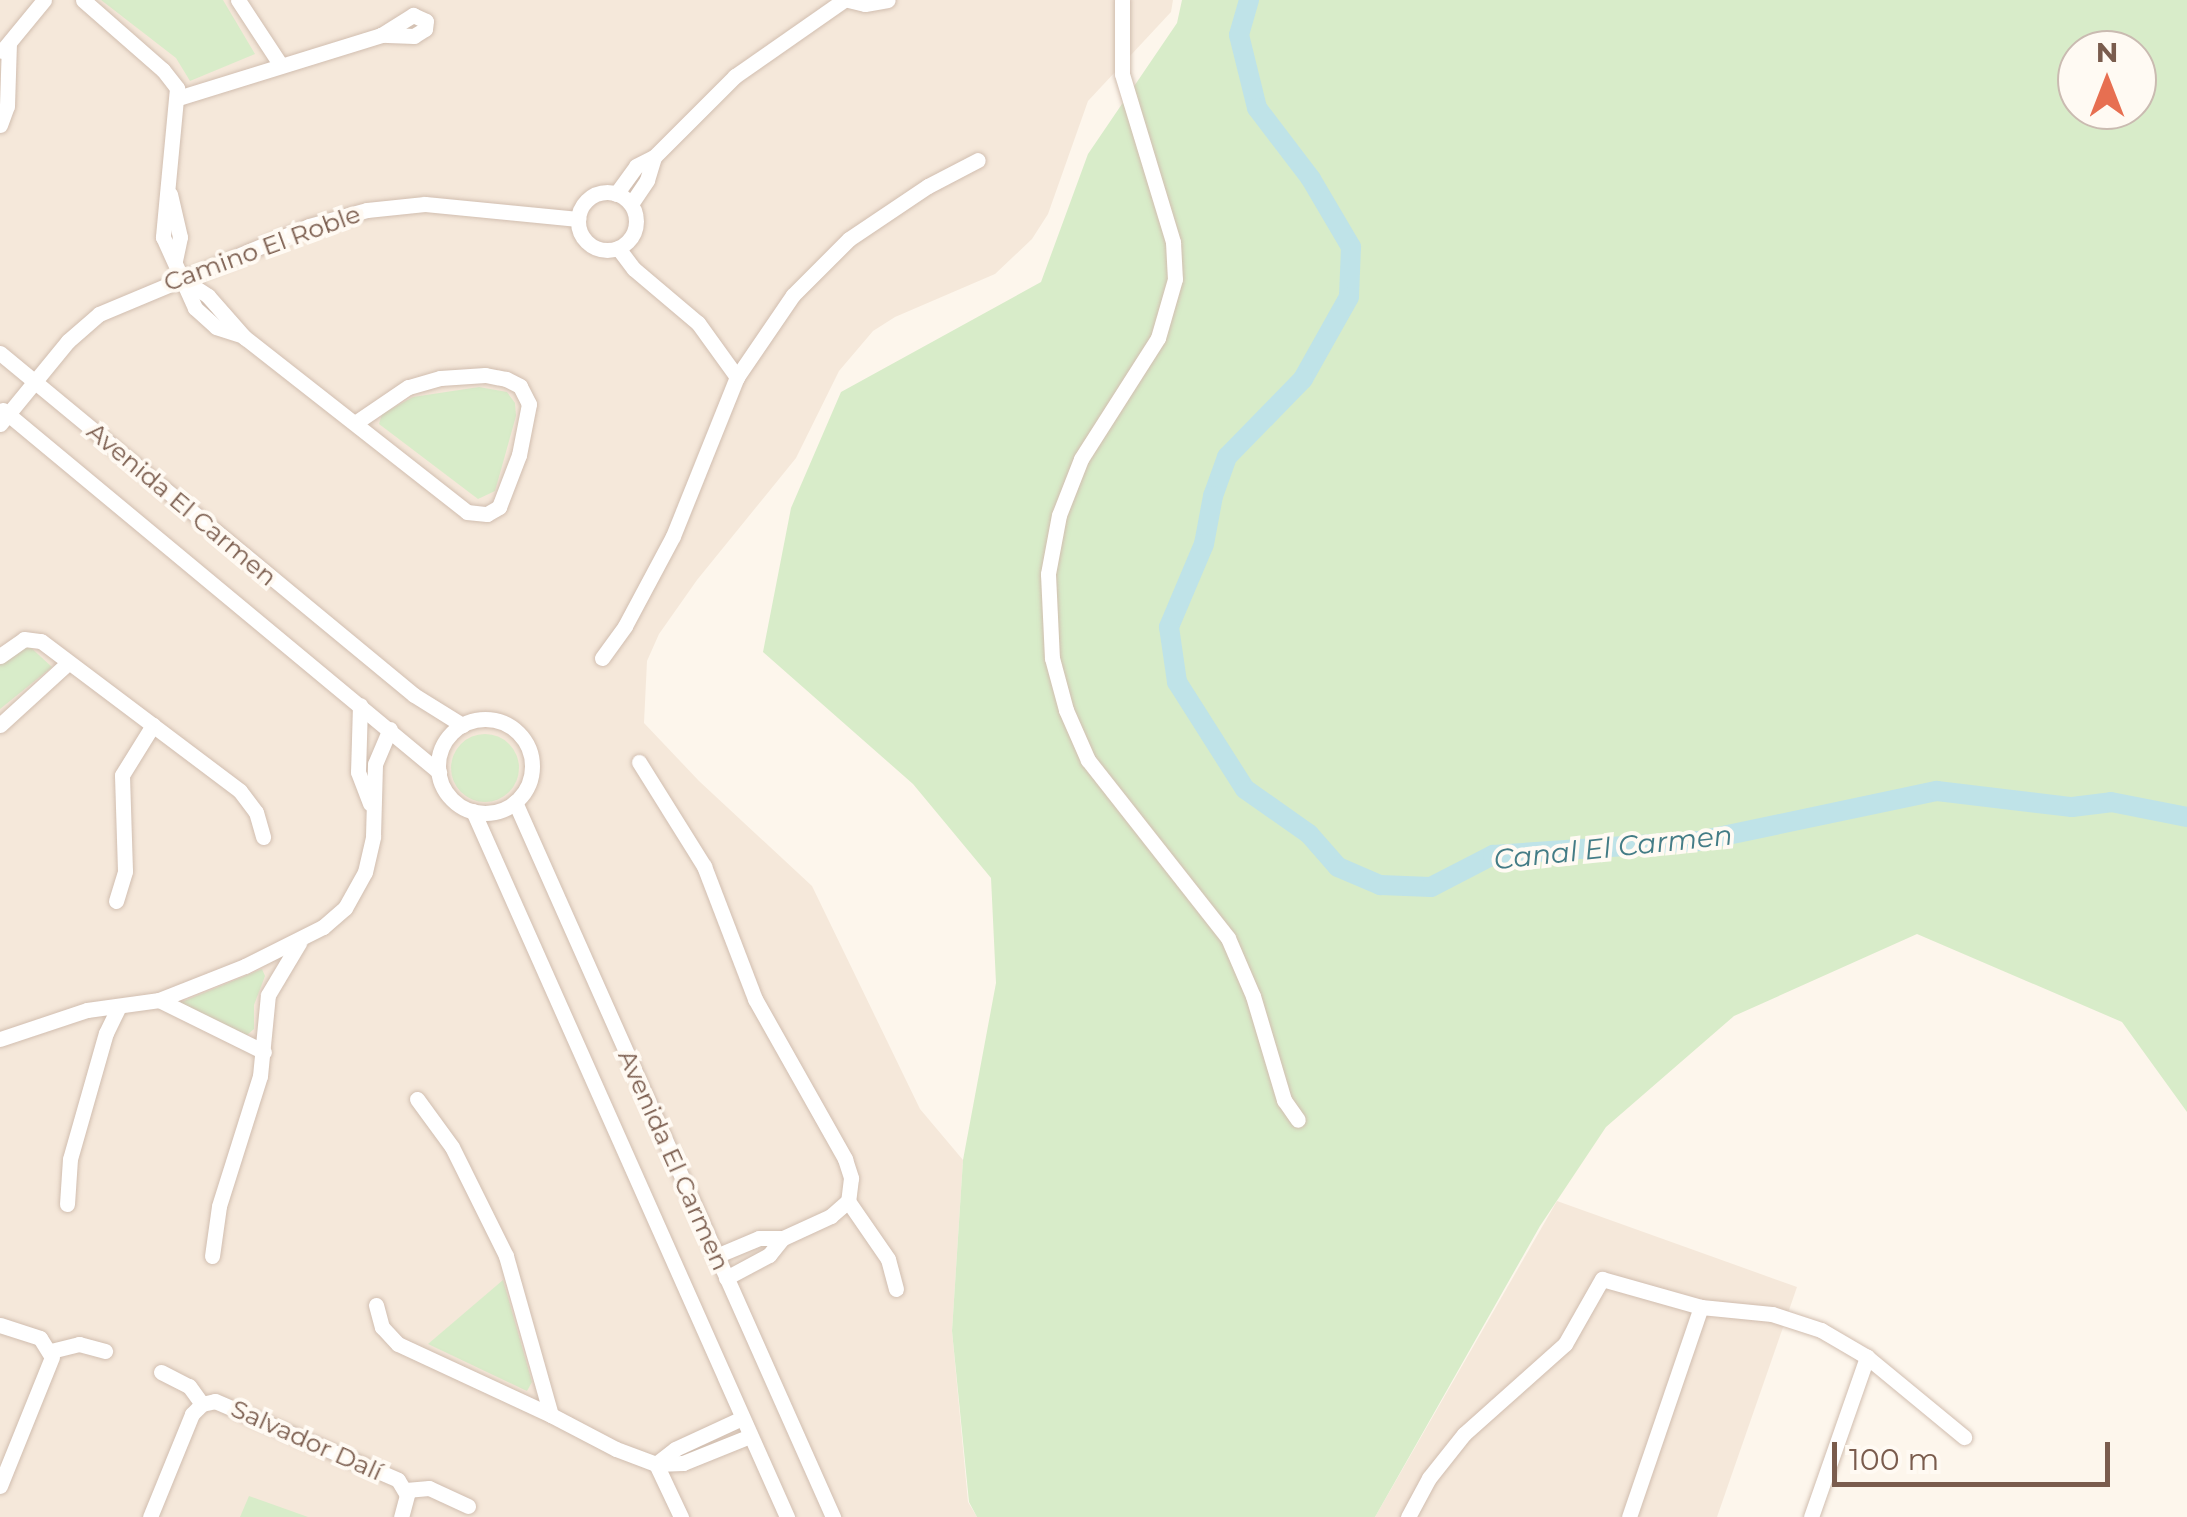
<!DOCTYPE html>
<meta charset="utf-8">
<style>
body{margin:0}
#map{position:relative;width:2187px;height:1517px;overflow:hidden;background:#fdf6ec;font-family:Montserrat,sans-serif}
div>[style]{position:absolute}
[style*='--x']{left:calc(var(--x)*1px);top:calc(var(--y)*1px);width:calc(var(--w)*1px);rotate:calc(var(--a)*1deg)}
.residential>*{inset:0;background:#f5e8da}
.green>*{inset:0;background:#d8ecc9}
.round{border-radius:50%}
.canal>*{height:20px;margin:-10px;padding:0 10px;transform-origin:10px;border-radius:10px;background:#bfe3e8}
.roads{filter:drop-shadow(0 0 2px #d1beb0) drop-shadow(0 0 2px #d1beb0)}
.minor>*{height:15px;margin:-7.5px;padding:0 7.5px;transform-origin:7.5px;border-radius:7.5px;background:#fff}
.minor>.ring{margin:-7.5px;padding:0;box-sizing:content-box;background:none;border:15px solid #fff;border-radius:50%}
span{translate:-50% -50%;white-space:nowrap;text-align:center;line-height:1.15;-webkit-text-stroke:8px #fffaf3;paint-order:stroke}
.street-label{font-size:25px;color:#7a5c4d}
.water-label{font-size:28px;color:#437c86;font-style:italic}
.north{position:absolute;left:2057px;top:30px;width:100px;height:100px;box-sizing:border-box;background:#fffaf3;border:2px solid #cabbb1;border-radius:50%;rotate:0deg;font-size:28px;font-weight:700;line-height:40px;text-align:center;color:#7a5c4d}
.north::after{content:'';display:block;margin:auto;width:35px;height:45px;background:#e76f51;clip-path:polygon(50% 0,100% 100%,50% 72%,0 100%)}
.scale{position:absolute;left:1832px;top:1442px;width:278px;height:45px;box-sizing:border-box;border:5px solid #7a5c4d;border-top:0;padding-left:12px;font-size:30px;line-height:35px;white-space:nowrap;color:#7a5c4d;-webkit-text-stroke:8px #fffaf3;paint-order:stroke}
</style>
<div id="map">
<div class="residential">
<div style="clip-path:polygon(0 0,1173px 0,1171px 12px,1088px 101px,1048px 214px,1032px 239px,995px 274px,895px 317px,873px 331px,839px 371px,796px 458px,697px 580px,659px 634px,647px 661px,644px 723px,699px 781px,812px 886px,920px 1109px,963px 1160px,952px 1331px,968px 1502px,977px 1517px,0 1517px)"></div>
<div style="clip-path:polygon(1557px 1201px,1797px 1287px,1717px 1517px,1375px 1517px)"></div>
</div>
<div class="green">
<div style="clip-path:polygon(101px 0,223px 0,255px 54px,190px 81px,176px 58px)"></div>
<div style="clip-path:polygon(evenodd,1182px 0,2187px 0,2187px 1112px,2122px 1022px,1917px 934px,1734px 1016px,1606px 1127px,1540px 1226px,1375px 1517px,977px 1517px,969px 1502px,952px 1331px,963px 1160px,996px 983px,991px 878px,913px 784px,763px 652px,791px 508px,841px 392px,1041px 282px,1088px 154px,1177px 23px,1182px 0,2077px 50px,2137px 50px,2137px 110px,2077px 110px,2077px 50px)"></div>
<div style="clip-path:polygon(479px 387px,507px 392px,515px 403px,516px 416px,495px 491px,478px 499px,379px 424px,382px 414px,413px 397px)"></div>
<div style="clip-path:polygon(28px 645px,52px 667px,0 709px,0 665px)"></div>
<div class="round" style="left:451px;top:734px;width:68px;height:68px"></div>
<div style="clip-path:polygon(262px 969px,265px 976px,254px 1005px,254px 1029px,247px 1035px,179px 1003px)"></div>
<div style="clip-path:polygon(503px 1280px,532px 1382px,527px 1391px,428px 1344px)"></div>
<div style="clip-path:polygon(249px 1496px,308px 1517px,240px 1517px)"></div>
</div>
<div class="canal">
<div style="--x:1249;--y:0;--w:36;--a:106"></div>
<div style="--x:1239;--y:35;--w:75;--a:76.1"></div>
<div style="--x:1257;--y:108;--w:89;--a:52.7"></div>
<div style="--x:1311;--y:179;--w:79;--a:59.5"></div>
<div style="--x:1351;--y:247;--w:50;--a:92.3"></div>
<div style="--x:1349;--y:297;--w:94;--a:119.3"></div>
<div style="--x:1303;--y:379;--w:109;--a:134.3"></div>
<div style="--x:1227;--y:457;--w:41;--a:109.7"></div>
<div style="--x:1213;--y:496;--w:49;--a:100.6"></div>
<div style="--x:1204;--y:544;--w:90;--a:112.9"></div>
<div style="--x:1169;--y:627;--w:56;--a:81.7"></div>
<div style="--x:1177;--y:682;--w:127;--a:57.6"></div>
<div style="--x:1245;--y:789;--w:78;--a:35.1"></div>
<div style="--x:1309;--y:834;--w:44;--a:48.7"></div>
<div style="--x:1338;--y:867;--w:46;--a:23.2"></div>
<div style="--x:1380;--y:885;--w:51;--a:2.2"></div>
<div style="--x:1431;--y:887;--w:70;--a:-27.3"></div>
<div style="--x:1493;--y:855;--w:206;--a:-3.9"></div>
<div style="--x:1699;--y:841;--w:243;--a:-11.9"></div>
<div style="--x:1937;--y:791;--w:136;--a:6.8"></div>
<div style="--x:2072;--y:807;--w:39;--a:-7"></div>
<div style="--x:2111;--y:802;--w:77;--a:11.2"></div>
</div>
<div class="roads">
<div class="minor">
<div style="--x:83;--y:0;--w:106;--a:41.2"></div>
<div style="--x:163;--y:70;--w:23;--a:52"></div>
<div style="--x:177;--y:88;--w:150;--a:95.4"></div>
<div style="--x:163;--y:237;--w:78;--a:65.7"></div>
<div style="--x:195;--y:308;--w:28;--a:42"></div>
<div style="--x:216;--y:327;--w:28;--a:18"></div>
<div style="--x:238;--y:0;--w:77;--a:56.7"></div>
<div style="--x:848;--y:0;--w:17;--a:13"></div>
<div style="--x:865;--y:4;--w:23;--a:-10"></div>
<div style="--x:1122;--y:0;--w:74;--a:90"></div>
<div style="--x:1122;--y:74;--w:176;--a:73.1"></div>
<div style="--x:1173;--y:242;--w:37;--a:87"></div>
<div style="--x:1175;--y:279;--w:61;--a:106.1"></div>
<div style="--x:1158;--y:338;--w:143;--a:122.5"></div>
<div style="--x:1081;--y:459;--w:60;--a:111.4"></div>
<div style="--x:1059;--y:515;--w:60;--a:100.6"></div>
<div style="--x:1048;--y:574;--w:84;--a:87.3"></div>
<div style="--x:1052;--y:658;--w:54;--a:74.9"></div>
<div style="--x:1066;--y:710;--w:55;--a:66.3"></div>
<div style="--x:1088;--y:760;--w:226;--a:51.8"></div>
<div style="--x:1228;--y:938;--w:63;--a:66.7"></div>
<div style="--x:1253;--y:996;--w:109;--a:73.4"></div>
<div style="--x:1284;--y:1100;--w:24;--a:55"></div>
<div style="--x:2;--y:51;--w:66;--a:-50.5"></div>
<div style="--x:178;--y:98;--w:213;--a:-17.2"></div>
<div style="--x:381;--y:35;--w:38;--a:-32"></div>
<div style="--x:413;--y:15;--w:14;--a:25"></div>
<div style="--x:426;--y:21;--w:8;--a:97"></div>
<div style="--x:425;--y:29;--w:13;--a:148"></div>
<div style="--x:414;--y:36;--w:33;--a:-178"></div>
<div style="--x:0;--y:125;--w:20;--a:-70"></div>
<div style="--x:7;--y:106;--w:62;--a:-88.2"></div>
<div class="ring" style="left:578px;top:192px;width:43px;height:43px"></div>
<div style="--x:170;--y:194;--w:44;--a:76.9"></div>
<div style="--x:180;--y:237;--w:25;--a:102"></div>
<div style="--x:616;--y:194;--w:34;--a:-54"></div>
<div style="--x:636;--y:166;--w:20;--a:-27"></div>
<div style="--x:654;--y:157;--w:115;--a:-45"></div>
<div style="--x:735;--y:76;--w:133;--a:-34.9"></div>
<div style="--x:631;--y:204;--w:29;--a:-56"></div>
<div style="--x:647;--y:180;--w:24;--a:-73"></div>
<div style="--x:618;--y:248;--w:26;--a:53"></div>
<div style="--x:634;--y:269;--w:84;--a:40.2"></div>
<div style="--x:698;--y:323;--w:67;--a:54.2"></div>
<div style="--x:179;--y:277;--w:35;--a:33"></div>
<div style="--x:208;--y:296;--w:55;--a:48.7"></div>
<div style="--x:244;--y:337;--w:283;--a:38.1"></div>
<div style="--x:467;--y:512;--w:20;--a:6"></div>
<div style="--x:487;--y:514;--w:14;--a:-30"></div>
<div style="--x:499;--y:507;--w:56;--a:-69"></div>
<div style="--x:519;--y:455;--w:52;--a:-78.9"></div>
<div style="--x:529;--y:404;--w:20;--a:-117"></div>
<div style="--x:520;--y:386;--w:16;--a:-153"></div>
<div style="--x:506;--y:379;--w:21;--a:-169"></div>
<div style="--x:485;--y:375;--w:45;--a:176.2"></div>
<div style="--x:440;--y:378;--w:33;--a:164"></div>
<div style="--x:408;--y:387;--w:64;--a:145.8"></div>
<div style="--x:0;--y:353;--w:537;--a:39.56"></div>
<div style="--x:414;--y:695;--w:57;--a:32"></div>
<div style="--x:3;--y:410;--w:567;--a:39.7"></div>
<div style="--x:0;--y:424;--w:107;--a:-50.7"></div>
<div style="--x:68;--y:341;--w:41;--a:-41.1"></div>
<div style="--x:99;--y:314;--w:228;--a:-22.7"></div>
<div style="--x:309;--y:226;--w:60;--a:-15.4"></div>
<div style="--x:367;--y:210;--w:58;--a:-5.9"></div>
<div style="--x:425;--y:204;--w:154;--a:5.6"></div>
<div style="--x:0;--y:656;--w:29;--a:-35"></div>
<div style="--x:24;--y:639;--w:17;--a:7"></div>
<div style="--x:41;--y:641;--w:249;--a:37"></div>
<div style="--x:240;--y:791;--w:26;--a:53"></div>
<div style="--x:256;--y:812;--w:26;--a:74"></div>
<div style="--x:602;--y:658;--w:39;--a:-54"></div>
<div style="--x:625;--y:626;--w:102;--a:-61.9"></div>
<div style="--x:673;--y:536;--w:171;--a:-68.1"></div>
<div style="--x:737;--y:377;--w:99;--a:-55.7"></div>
<div style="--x:793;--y:295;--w:79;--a:-45"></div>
<div style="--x:849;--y:239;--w:95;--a:-33.9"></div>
<div style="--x:928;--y:186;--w:56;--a:-27.5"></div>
<div style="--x:360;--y:705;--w:67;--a:91.7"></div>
<div style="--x:358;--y:772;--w:34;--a:69"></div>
<div class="ring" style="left:438px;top:719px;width:79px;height:79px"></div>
<div style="--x:0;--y:725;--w:92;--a:-42.4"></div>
<div style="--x:639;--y:762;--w:123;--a:58"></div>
<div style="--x:704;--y:866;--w:142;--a:69"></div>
<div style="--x:755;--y:999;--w:184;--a:60.6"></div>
<div style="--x:845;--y:1159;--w:20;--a:72"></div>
<div style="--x:851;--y:1178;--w:23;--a:97"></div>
<div style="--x:848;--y:1201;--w:23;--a:139"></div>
<div style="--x:831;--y:1216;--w:53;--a:155.4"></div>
<div style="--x:783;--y:1238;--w:24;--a:180"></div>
<div style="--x:759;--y:1238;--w:47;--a:157.3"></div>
<div style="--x:515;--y:802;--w:783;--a:66.02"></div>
<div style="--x:473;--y:811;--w:773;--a:66.02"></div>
<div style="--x:116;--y:901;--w:31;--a:-73"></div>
<div style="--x:125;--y:871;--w:96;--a:-91.8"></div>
<div style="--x:122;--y:775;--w:59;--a:-58.2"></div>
<div style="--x:159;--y:1000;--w:117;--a:26.3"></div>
<div style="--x:0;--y:1039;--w:92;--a:-18.4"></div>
<div style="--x:87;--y:1010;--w:73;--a:-7.9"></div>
<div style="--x:159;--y:1000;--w:92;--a:-21.6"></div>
<div style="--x:245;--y:966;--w:87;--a:-26.6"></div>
<div style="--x:323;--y:927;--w:29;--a:-41"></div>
<div style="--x:345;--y:908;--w:41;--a:-60.9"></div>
<div style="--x:365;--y:872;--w:37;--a:-77"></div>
<div style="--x:373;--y:836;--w:72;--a:-88.4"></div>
<div style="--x:375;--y:764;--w:38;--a:-67"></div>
<div style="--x:417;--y:1099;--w:59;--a:53.9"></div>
<div style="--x:452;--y:1147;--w:122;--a:63.6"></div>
<div style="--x:506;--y:1256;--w:165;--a:74.2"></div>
<div style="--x:551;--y:1415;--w:73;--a:27.6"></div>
<div style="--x:616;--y:1449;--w:43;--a:20.6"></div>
<div style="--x:656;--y:1464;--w:27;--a:-2"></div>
<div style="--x:683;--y:1463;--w:72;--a:-21.9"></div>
<div style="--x:848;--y:1201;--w:70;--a:55.4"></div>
<div style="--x:888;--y:1259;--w:31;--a:75"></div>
<div style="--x:67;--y:1204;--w:45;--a:-86.2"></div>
<div style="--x:70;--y:1159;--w:131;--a:-74.1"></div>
<div style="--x:106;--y:1033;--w:30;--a:-64"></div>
<div style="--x:212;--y:1256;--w:50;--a:-82"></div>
<div style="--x:219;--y:1206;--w:136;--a:-72.5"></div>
<div style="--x:260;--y:1076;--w:81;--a:-84.4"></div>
<div style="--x:268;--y:995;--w:61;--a:-59.2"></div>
<div style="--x:726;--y:1278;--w:49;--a:-28.1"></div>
<div style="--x:769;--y:1255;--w:22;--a:-51"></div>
<div style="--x:376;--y:1305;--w:23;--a:75"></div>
<div style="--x:382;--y:1327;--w:23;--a:47"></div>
<div style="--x:398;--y:1344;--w:169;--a:24.9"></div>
<div style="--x:0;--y:1325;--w:42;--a:18"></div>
<div style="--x:40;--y:1338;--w:22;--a:58"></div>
<div style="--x:52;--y:1357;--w:139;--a:112"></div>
<div style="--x:51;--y:1351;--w:29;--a:-14"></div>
<div style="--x:79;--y:1344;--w:27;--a:15"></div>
<div style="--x:161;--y:1372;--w:31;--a:27"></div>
<div style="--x:189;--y:1386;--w:22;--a:54"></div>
<div style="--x:656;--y:1464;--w:24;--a:-38"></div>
<div style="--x:675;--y:1449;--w:74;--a:-24.8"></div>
<div style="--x:656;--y:1464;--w:59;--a:64.7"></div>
<div style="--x:406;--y:1490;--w:23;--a:-5"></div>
<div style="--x:429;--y:1488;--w:43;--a:24.8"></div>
<div style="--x:150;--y:1517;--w:111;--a:-67.8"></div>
<div style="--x:192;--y:1414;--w:14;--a:-45"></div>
<div style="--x:202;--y:1404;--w:13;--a:-13"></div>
<div style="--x:215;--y:1401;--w:199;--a:23.3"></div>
<div style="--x:398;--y:1480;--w:17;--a:59"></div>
<div style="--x:407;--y:1495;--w:23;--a:105"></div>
<div style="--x:1408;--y:1517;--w:44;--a:-61.7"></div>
<div style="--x:1429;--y:1478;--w:56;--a:-51.5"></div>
<div style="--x:1464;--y:1434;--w:135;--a:-41.7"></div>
<div style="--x:1565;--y:1344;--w:75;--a:-60.4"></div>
<div style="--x:1602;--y:1279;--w:103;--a:15.8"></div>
<div style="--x:1701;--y:1307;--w:71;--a:5.6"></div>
<div style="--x:1772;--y:1314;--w:52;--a:18.1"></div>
<div style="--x:1821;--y:1330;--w:53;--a:30.4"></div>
<div style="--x:1867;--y:1357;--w:126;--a:39.5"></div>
<div style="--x:1629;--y:1517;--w:222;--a:-71.1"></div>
<div style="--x:1811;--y:1517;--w:170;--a:-70.7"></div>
</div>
</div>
<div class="street-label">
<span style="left:262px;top:248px;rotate:-20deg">Camino El Roble</span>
<span style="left:182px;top:504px;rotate:40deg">Avenida El Carmen</span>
<span style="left:674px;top:1160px;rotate:66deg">Avenida El Carmen</span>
<span style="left:307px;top:1440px;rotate:24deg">Salvador Dalí</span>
</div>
<div class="water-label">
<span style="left:1613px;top:847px;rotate:-6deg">Canal El Carmen</span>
</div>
<div class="north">N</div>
<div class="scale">100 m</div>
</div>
